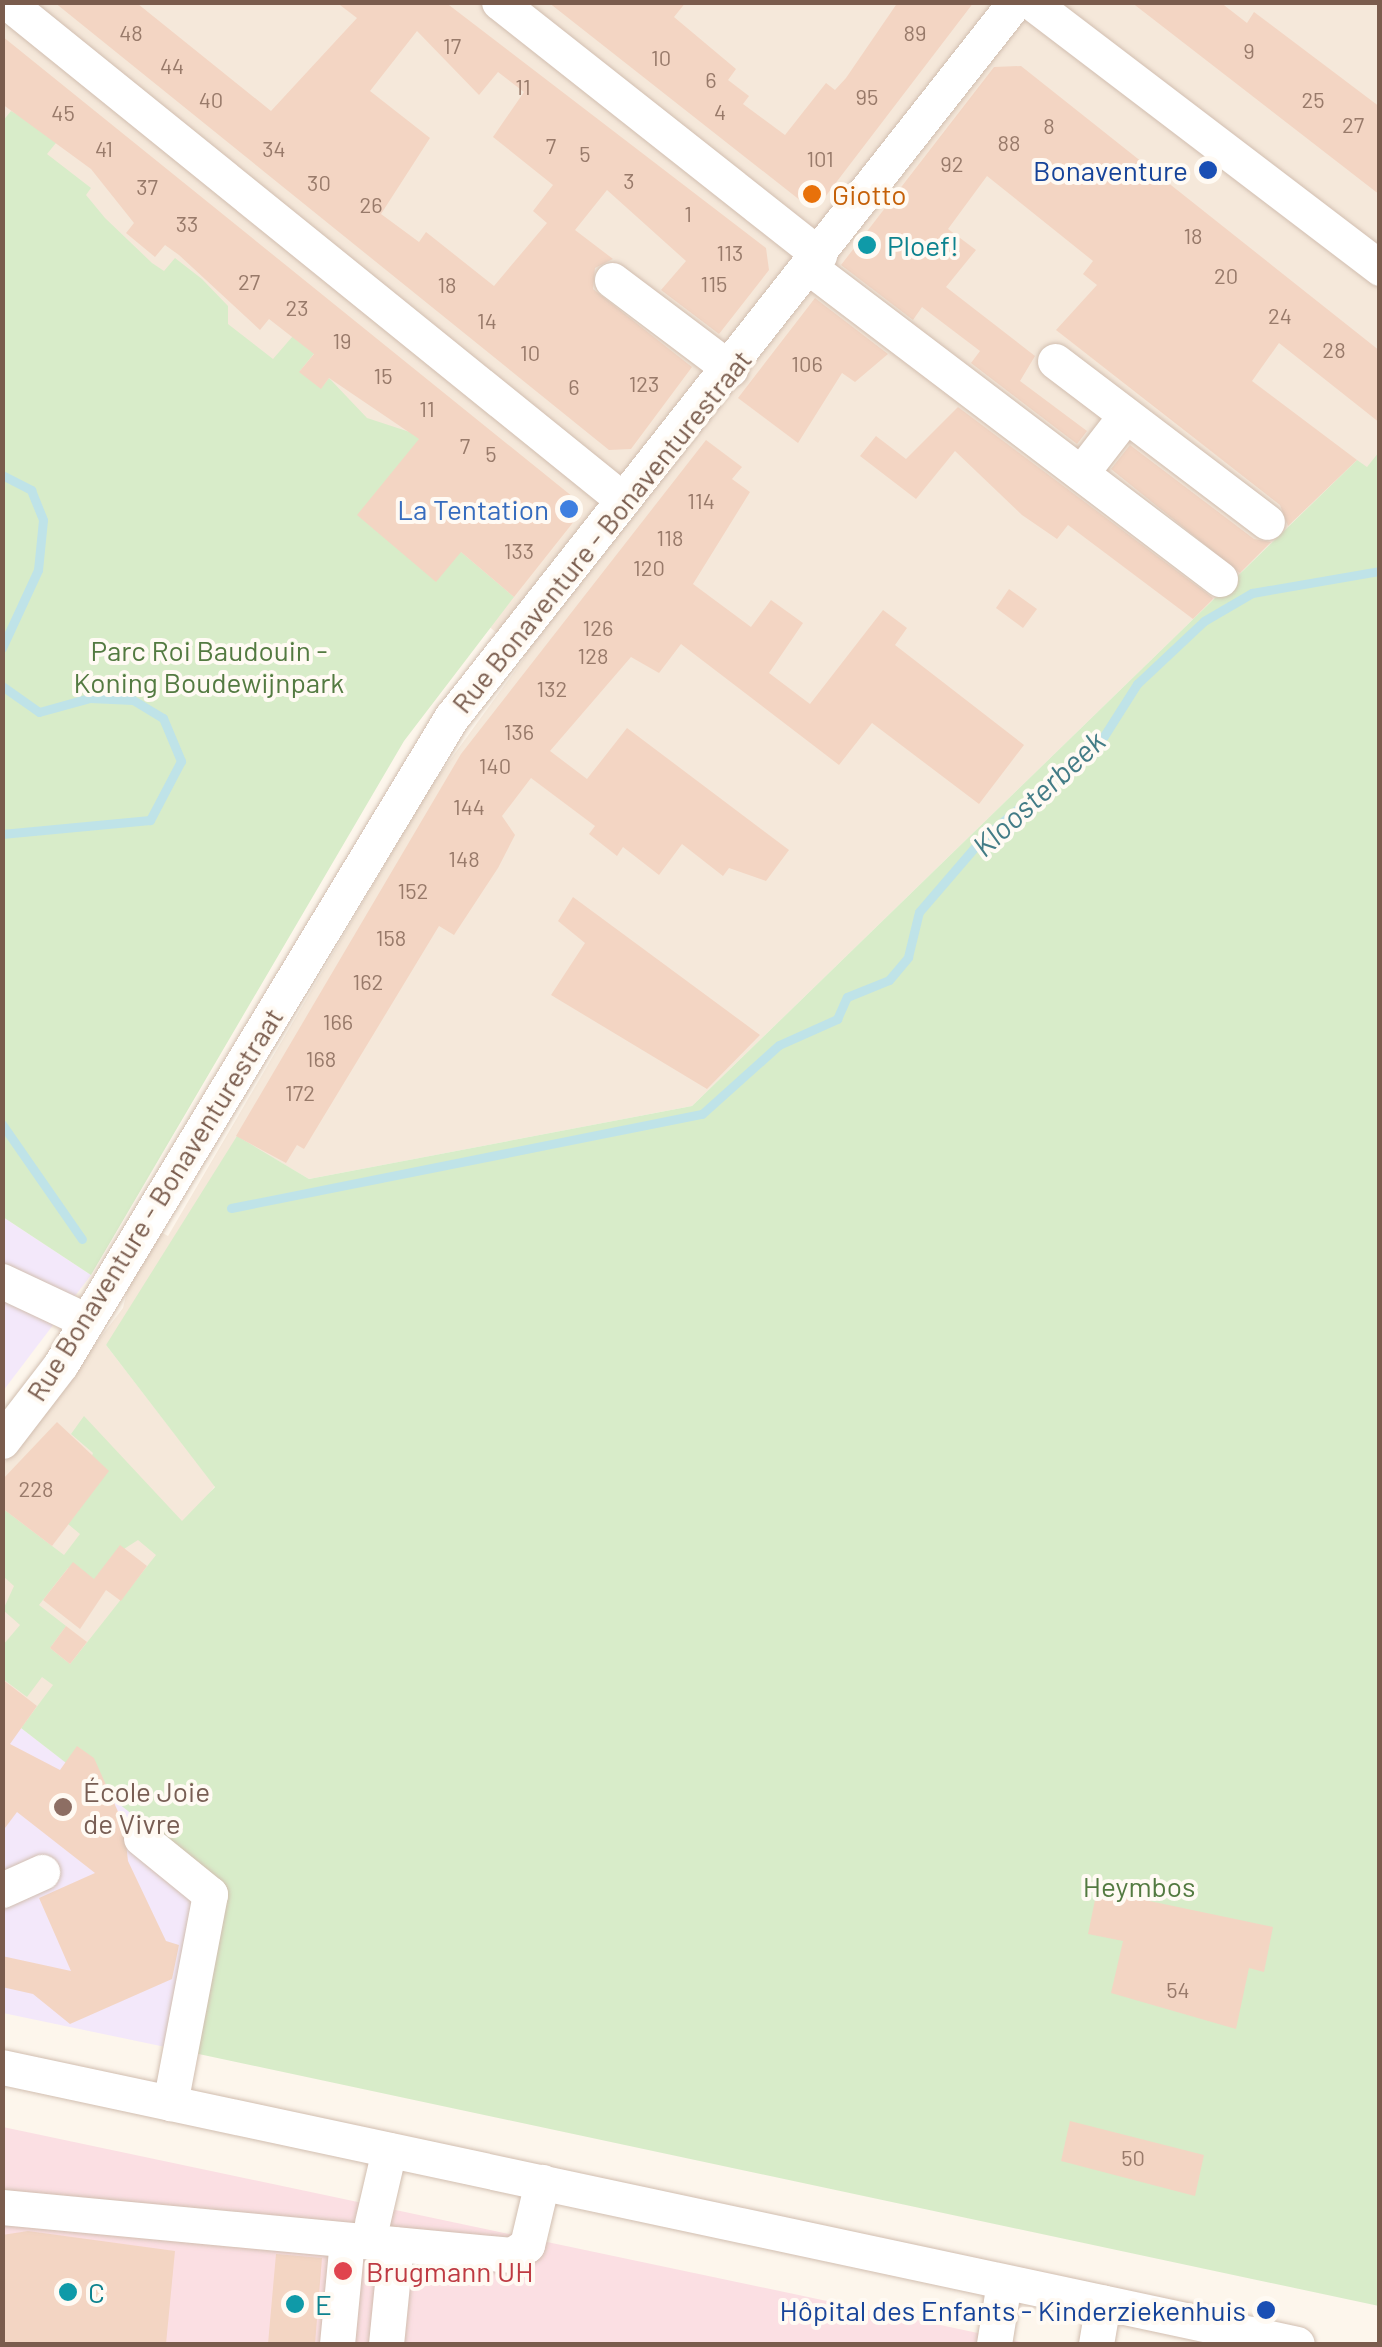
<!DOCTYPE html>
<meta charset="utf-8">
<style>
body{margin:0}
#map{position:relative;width:1382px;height:2347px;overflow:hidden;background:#fdf6ec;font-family:Barlow,sans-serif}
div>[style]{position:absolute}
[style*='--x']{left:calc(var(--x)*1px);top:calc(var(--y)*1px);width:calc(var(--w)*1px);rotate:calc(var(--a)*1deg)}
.residential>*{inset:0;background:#f5e8da}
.education>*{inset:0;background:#f3e8fa}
.medical>*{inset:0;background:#fbdfe3}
.green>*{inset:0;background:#d8ecc9}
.stream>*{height:9px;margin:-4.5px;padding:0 4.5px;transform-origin:4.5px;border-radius:4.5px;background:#bfe3e8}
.building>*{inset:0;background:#f3d5c3}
.roads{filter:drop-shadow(0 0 2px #d1beb0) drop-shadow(0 0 2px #d1beb0)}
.minor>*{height:35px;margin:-17.5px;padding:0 17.5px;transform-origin:17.5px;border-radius:17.5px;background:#fff}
.dots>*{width:28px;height:28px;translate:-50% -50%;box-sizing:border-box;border:5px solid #fffaf3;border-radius:50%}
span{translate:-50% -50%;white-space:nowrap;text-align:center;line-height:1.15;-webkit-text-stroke:8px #fffaf3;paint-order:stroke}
.number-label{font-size:22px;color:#987a6a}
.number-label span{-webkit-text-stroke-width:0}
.transit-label{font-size:28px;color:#164399}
.right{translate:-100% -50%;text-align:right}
.food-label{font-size:28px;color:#c56008}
.left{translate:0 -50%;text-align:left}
.culture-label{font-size:28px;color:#0d838f}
.shop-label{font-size:28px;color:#366cbe}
.street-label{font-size:28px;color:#7a5c4d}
.park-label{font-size:28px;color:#537a41}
.education-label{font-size:28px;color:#785e54}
.health-label{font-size:28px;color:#be3a42}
.water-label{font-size:30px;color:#437c86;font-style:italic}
.frame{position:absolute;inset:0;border:5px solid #7a5c4d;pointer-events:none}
</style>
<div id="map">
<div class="residential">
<div style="clip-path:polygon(3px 3px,1379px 3px,1380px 452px,1367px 468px,1356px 461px,692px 1106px,309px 1179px,273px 1158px,106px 1345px,215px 1486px,21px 1728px,3px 1714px,2px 1466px,123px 1308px,130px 1279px,159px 1231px,168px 1236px,429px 789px,525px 657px,3px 214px)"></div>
</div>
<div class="education">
<div style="clip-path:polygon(3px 1217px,91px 1275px,3px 1391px)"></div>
<div style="clip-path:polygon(3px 1714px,227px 1887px,194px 2053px,3px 2013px)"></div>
</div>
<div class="medical">
<div style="clip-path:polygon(3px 2127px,1030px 2344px,3px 2344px)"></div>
</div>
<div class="green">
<div style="clip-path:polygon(11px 111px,60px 138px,47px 154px,91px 188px,86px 195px,105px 218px,152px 263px,164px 271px,175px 258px,202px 279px,228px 306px,228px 324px,273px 359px,299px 329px,316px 351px,300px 371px,321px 388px,329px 378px,367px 418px,422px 436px,461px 552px,514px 597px,404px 741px,91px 1275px,3px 1217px,2px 122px)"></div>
<div style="clip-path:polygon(evenodd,1379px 452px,1379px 2306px,194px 2053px,226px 1887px,21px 1728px,53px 1685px,42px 1677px,27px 1697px,3px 1679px,3px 1645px,20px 1625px,3px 1610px,14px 1586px,3px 1576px,2px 1508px,64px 1555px,80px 1534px,68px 1524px,93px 1453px,71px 1434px,84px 1416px,182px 1521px,215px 1487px,106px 1345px,237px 1136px,309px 1179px,692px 1106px,1357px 460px,1367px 467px,1379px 452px,138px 1540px,156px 1555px,70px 1664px,50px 1648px,66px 1626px,39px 1605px,68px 1568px,106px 1590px,110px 1558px,138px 1540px)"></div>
</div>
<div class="stream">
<div style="--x:2;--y:475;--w:33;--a:27"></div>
<div style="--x:31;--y:490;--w:32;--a:68"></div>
<div style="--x:43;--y:520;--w:50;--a:95.7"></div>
<div style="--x:38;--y:570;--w:86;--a:114.8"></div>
<div style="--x:2;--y:686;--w:45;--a:35.1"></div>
<div style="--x:39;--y:712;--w:53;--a:-15.4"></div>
<div style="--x:90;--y:698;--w:43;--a:2.7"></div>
<div style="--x:133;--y:700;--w:35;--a:31"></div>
<div style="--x:163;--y:718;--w:47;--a:67.3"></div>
<div style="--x:181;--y:761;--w:67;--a:117.7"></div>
<div style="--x:150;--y:820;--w:149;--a:174.6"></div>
<div style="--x:2;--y:1124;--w:140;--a:55.2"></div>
<div style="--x:231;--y:1208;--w:480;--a:-11.3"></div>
<div style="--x:702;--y:1114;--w:103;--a:-41.9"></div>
<div style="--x:779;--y:1045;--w:64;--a:-24.1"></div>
<div style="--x:837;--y:1019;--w:24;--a:-66"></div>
<div style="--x:847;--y:997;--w:45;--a:-22"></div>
<div style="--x:889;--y:980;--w:30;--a:-50"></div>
<div style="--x:908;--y:957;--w:46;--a:-76.3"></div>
<div style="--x:919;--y:912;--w:94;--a:-49.3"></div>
<div style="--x:980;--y:841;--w:162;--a:-40.3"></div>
<div style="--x:1104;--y:736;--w:62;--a:-57.6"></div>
<div style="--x:1137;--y:684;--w:92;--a:-43.2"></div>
<div style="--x:1204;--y:621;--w:56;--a:-30.3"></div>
<div style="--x:1252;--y:593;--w:130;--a:-9.8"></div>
</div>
<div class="building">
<div style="clip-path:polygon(evenodd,54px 2px,138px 4px,271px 111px,357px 18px,336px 2px,445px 2px,766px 248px,769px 270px,719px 334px,661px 290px,686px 261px,607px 190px,575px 230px,613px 259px,595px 268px,593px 289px,692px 367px,631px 449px,609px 450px,54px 2px,417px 31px,479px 95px,498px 72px,524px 92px,493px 137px,553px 185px,533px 211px,547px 223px,494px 286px,426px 232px,419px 242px,381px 214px,430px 138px,370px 91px,417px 31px)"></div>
<div style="clip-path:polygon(548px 2px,686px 2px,674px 17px,736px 69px,728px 80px,749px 96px,743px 104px,785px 135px,826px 83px,835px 90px,846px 78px,898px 2px,974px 2px,825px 197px,801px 201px)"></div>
<div style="clip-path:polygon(1131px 2px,1220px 2px,1247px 23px,1254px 12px,1380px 107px,1380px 195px)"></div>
<div style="clip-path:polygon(2px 36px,573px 497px,575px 520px,514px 597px,461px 552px,436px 582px,357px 515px,419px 439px,329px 378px,321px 389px,299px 372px,314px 354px,269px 319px,260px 330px,179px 255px,165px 245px,155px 257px,126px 233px,134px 223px,91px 169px,2px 104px)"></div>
<div style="clip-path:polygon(1021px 66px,1380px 351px,1380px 423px,1279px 343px,1252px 381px,1357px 460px,1288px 526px,1280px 505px,1056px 330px,1097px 285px,1083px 274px,1093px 261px,987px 176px,948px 229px,976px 250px,946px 287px,1035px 356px,1020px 381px,1087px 431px,1077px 444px,971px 363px,980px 351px,922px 307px,913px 320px,841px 265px,994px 67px)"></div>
<div style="clip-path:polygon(815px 298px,888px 354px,855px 382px,842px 373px,798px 443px,738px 398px)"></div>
<div style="clip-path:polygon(958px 407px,1213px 598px,1212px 600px,1193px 619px,1068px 525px,1057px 539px,1022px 515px,955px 451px,916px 499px,860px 456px,876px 436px,906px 459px)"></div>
<div style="clip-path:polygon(706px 440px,742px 467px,732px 479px,750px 492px,693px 584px,751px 627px,771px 600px,803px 623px,769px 673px,810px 704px,883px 610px,907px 628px,895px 645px,1024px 745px,979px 804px,872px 723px,839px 765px,681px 644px,659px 673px,631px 657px,550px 751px,587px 779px,627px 728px,789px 850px,766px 881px,729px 868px,723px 876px,682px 844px,659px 875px,623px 847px,617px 856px,589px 834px,595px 826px,531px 778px,502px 816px,515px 835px,498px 868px,454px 935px,439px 926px,304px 1149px,297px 1145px,286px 1163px,236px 1136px,461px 754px)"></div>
<div style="clip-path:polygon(1130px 445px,1254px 539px,1271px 542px,1240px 573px,1111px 469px)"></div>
<div style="clip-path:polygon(1009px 589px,1037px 609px,1023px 628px,996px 608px)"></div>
<div style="clip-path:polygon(573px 897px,760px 1035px,707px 1089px,551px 995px,585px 943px,558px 921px)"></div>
<div style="clip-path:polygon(57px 1422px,109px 1471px,52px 1546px,2px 1508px,2px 1480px)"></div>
<div style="clip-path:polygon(120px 1545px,147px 1566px,121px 1601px,106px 1590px,80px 1629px,43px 1600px,73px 1562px,94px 1579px)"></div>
<div style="clip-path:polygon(66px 1626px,87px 1642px,70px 1664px,50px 1648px)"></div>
<div style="clip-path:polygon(2px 1679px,37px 1706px,10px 1744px,60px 1770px,77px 1746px,94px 1758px,124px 1825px,128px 1861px,166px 1941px,179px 1945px,172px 1979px,70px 2024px,33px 1994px,2px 1987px,2px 1956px,71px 1971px,39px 1898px,95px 1873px,17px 1812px,2px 1832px)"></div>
<div style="clip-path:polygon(1097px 1890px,1273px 1927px,1264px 1972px,1249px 1968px,1236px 2029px,1111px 1993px,1123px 1941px,1088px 1934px)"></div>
<div style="clip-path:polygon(1070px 2121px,1204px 2155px,1195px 2196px,1061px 2161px)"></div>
<div style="clip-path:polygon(28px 2231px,175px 2251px,166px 2344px,2px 2344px,2px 2235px)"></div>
<div style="clip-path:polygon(276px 2254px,322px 2258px,315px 2344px,268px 2344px)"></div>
</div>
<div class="roads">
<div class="minor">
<div style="--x:7;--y:2;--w:792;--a:38.95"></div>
<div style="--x:499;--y:2;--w:408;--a:38.3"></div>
<div style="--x:1031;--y:2;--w:439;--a:37.3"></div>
<div style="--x:809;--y:267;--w:516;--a:37.2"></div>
<div style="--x:612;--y:280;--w:148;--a:37"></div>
<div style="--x:1055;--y:361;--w:266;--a:37.2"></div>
<div style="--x:1081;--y:473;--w:73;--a:-52.2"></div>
<div style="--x:2;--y:1281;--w:94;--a:25.2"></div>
<div style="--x:2;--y:1441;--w:97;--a:-52.5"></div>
<div style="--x:61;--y:1364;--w:755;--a:-58.88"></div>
<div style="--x:451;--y:718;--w:911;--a:-51.77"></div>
<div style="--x:141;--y:1838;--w:89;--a:39.1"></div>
<div style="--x:210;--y:1894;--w:213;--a:100.8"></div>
<div style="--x:2;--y:1890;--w:44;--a:-24.2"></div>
<div style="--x:2;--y:2067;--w:1324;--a:12.07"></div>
<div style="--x:2;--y:2207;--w:512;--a:5.38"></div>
<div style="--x:512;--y:2255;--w:18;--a:-34"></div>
<div style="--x:527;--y:2245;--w:65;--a:-76.6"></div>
<div style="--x:372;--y:2223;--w:75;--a:-76.9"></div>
<div style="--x:337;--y:2344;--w:104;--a:-84.5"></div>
<div style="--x:386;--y:2344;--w:100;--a:-84.3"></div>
<div style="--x:994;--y:2344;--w:63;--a:-80.8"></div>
<div style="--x:1096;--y:2344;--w:42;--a:-80.3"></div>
</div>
</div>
<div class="dots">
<div style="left:1208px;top:170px;background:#1a4fb4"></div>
<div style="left:812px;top:194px;background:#e8710a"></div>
<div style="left:867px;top:245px;background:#0f9aa8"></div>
<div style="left:569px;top:509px;background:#3f7fe0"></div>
<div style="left:63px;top:1807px;background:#8d6e63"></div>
<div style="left:343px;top:2271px;background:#e0444e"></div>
<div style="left:68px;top:2292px;background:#0f9aa8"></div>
<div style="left:295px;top:2304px;background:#0f9aa8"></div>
<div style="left:1266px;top:2310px;background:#1a4fb4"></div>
</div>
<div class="number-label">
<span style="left:131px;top:33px">48</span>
<span style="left:915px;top:33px">89</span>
<span style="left:452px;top:46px">17</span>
<span style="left:1249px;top:51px">9</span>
<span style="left:661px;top:58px">10</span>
<span style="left:172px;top:66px">44</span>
<span style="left:711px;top:80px">6</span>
<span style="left:523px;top:87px">11</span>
<span style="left:867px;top:97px">95</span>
<span style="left:211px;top:100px">40</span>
<span style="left:1313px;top:100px">25</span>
<span style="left:720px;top:112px">4</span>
<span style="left:63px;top:113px">45</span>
<span style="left:1353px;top:125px">27</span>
<span style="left:1049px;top:126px">8</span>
<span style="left:1009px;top:143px">88</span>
<span style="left:551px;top:146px">7</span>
<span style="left:104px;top:149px">41</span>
<span style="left:274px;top:149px">34</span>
<span style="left:585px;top:154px">5</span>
<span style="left:820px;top:159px">101</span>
<span style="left:952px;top:164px">92</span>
<span style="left:629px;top:181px">3</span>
<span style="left:319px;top:183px">30</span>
<span style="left:147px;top:187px">37</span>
<span style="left:371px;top:205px">26</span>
<span style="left:688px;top:214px">1</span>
<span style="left:187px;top:224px">33</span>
<span style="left:1193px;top:236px">18</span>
<span style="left:730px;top:253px">113</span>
<span style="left:1226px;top:276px">20</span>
<span style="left:249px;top:282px">27</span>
<span style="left:714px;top:284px">115</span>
<span style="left:447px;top:285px">18</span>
<span style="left:297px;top:308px">23</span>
<span style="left:1280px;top:316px">24</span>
<span style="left:487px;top:321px">14</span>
<span style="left:342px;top:341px">19</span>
<span style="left:1334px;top:350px">28</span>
<span style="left:530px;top:353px">10</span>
<span style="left:807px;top:364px">106</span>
<span style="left:383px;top:376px">15</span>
<span style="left:644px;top:384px">123</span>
<span style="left:574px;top:387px">6</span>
<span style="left:427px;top:409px">11</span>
<span style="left:465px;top:446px">7</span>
<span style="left:491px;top:454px">5</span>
<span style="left:701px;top:501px">114</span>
<span style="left:670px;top:538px">118</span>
<span style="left:519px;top:551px">133</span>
<span style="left:649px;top:568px">120</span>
<span style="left:598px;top:628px">126</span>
<span style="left:593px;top:656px">128</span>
<span style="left:552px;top:689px">132</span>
<span style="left:519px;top:732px">136</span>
<span style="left:495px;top:766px">140</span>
<span style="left:469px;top:807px">144</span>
<span style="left:464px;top:859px">148</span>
<span style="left:413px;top:891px">152</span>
<span style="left:391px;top:938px">158</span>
<span style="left:368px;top:982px">162</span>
<span style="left:338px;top:1022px">166</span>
<span style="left:321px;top:1059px">168</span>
<span style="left:300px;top:1093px">172</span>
<span style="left:36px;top:1489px">228</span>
<span style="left:1178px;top:1990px">54</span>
<span style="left:1133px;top:2158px">50</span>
</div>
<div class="transit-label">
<span class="right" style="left:1188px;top:170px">Bonaventure</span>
<span class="right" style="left:1246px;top:2310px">Hôpital des Enfants - Kinderziekenhuis</span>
</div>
<div class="food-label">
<span class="left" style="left:832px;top:194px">Giotto</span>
</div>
<div class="culture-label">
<span class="left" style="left:887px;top:245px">Ploef!</span>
<span class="left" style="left:88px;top:2292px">C</span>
<span class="left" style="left:315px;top:2304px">E</span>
</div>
<div class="shop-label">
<span class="right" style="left:549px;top:509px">La Tentation</span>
</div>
<div class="street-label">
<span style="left:601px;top:531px;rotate:-51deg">Rue Bonaventure - Bonaventurestraat</span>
<span style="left:154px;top:1204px;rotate:-58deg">Rue Bonaventure - Bonaventurestraat</span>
</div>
<div class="park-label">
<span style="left:209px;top:666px">Parc Roi Baudouin -<br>Koning Boudewijnpark</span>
<span style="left:1139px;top:1886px">Heymbos</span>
</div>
<div class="education-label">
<span class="left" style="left:83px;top:1807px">École Joie<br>de Vivre</span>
</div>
<div class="health-label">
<span class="left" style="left:366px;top:2271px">Brugmann UH</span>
</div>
<div class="water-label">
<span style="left:1038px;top:793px;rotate:-43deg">Kloosterbeek</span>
</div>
<div class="frame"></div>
</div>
